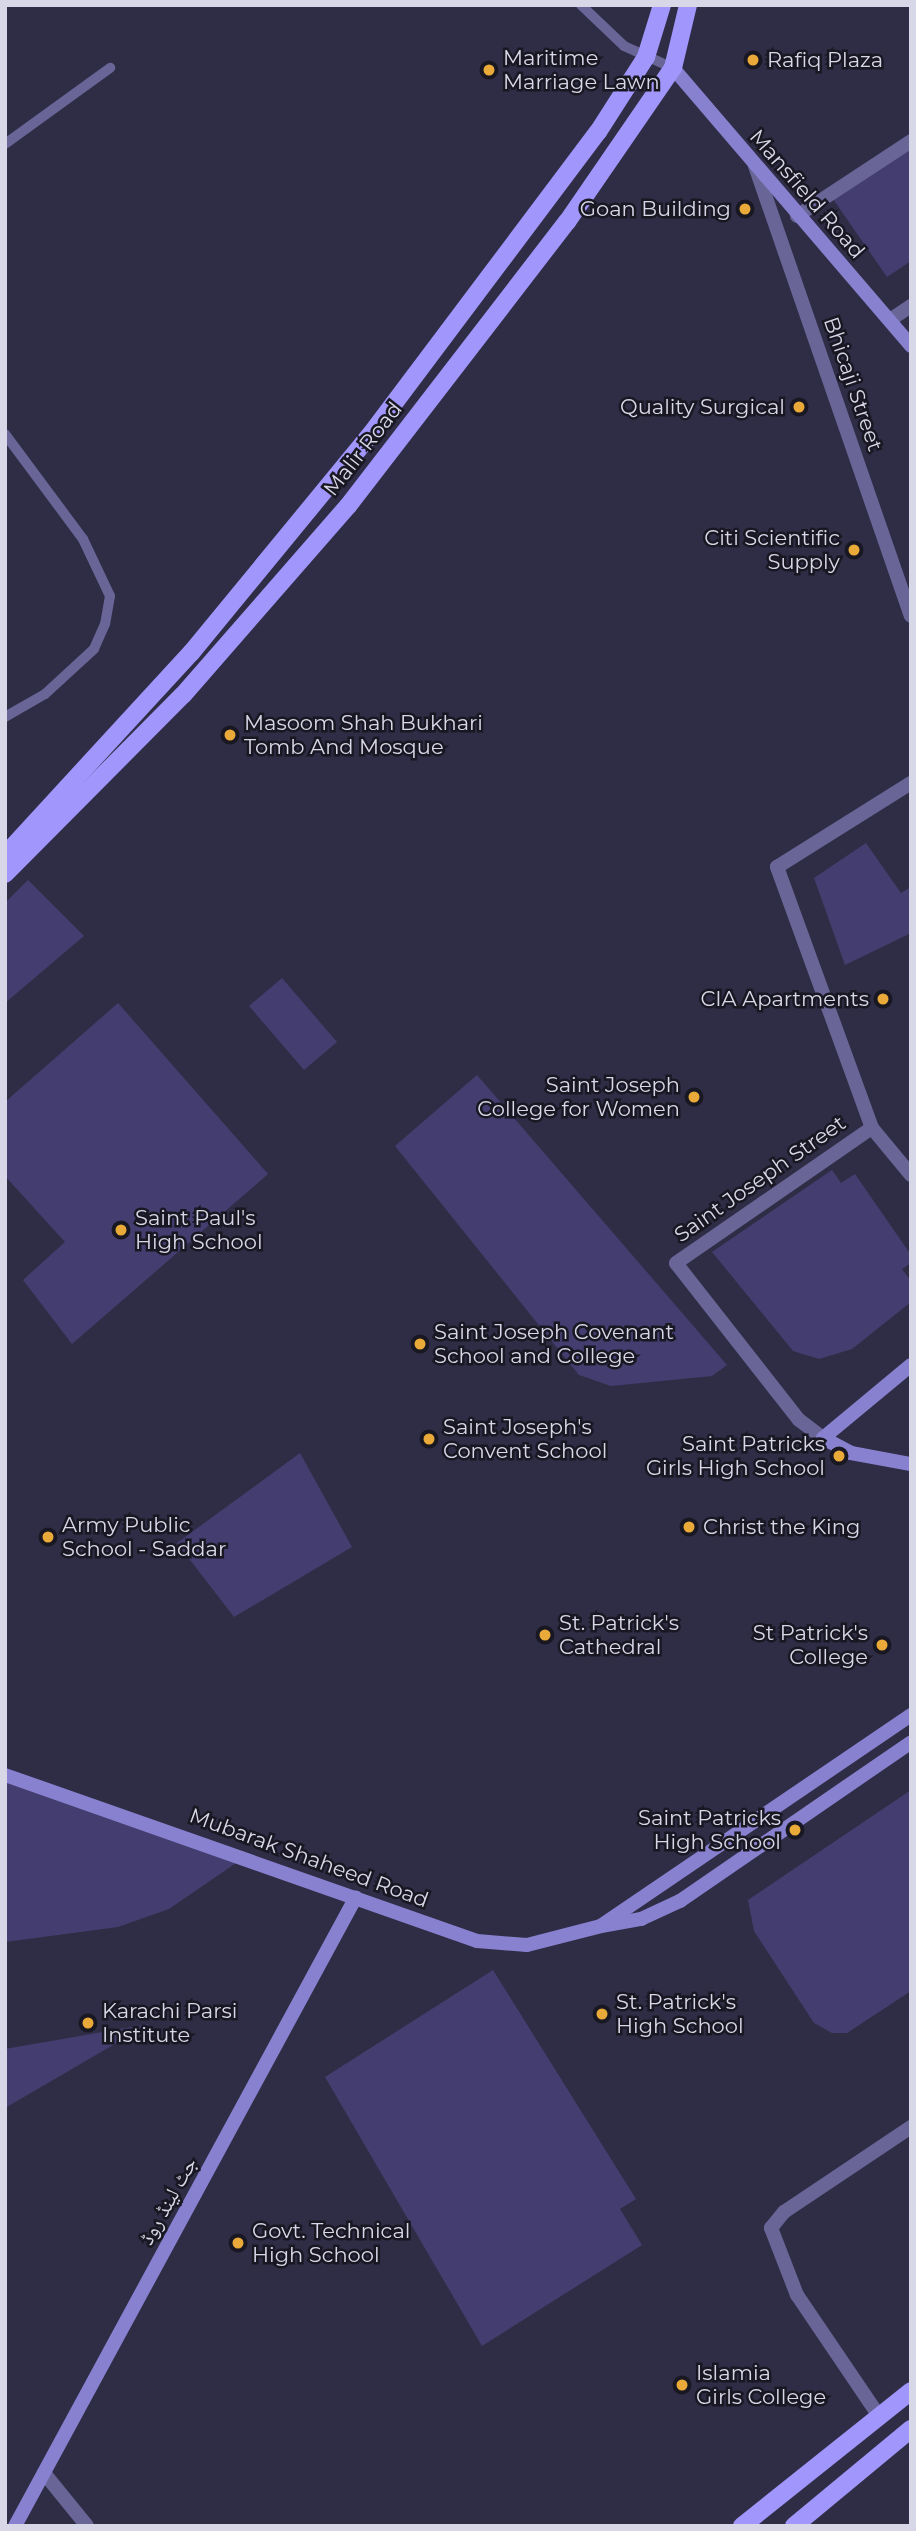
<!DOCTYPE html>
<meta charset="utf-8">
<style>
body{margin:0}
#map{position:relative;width:916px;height:2531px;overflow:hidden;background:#2f2d46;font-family:Montserrat,"Noto Naskh Arabic",sans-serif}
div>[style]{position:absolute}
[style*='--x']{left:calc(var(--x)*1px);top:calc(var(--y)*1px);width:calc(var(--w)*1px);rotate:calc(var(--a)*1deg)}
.green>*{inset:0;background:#433e6f}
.lane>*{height:10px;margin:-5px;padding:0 5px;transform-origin:5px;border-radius:5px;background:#696597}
.street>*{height:14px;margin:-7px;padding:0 7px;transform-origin:7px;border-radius:7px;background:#696597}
.secondary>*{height:14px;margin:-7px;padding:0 7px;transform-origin:7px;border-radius:7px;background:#8881d0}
.primary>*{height:18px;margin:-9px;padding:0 9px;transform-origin:9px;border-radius:9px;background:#a196fc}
.dots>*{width:19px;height:19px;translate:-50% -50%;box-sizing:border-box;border:4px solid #181722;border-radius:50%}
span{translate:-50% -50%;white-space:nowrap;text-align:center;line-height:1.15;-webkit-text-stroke:5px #181722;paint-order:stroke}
.poi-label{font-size:21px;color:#d8d7e8}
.left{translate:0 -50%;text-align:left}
.right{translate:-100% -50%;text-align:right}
.street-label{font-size:21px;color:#d8d7e8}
.frame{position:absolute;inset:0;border:7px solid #d8d7e8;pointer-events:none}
</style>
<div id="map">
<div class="green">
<div style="clip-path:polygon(911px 147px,911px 261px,887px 277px,833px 199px)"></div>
<div style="clip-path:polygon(866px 843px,901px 893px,911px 887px,911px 933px,845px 965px,814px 878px)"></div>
<div style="clip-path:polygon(28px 880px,84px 936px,5px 1003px,5px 903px)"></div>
<div style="clip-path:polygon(282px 978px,337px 1042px,304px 1070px,249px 1006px)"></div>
<div style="clip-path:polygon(118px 1003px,268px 1174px,72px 1344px,23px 1280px,65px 1242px,5px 1176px,5px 1102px)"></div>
<div style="clip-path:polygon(477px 1075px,727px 1365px,712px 1376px,611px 1386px,579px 1375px,395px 1146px)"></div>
<div style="clip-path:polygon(832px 1170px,841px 1183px,855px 1174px,911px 1255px,911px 1263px,902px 1269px,911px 1281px,911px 1302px,852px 1349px,819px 1359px,793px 1351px,712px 1252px)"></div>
<div style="clip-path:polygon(300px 1453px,352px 1547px,234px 1617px,177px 1543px)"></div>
<div style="clip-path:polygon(5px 1780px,236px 1863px,169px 1909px,118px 1927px,5px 1942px)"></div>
<div style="clip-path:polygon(911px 1790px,911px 1991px,847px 2033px,832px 2033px,814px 2023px,754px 1931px,748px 1900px)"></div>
<div style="clip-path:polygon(493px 1970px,636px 2199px,620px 2209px,642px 2245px,482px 2346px,325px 2077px)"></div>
<div style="clip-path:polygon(149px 2024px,5px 2108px,5px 2049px)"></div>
</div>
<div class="lane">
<div style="--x:581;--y:5;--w:59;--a:43.6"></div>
<div style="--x:624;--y:46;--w:54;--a:24.2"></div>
<div style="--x:5;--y:144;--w:130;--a:-35.9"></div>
<div style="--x:5;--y:434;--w:131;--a:53.4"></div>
<div style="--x:83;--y:539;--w:63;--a:64.7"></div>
<div style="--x:110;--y:596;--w:28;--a:100"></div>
<div style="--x:105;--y:624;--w:27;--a:114"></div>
<div style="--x:94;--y:649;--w:67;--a:137.4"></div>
<div style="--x:45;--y:694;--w:46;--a:150.1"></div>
</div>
<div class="street">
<div style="--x:755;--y:166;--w:476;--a:70.9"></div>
<div style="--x:797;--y:216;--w:136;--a:-33.3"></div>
<div style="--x:890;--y:320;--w:25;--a:-34"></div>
<div style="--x:872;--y:1128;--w:61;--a:50.3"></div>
<div style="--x:823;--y:1438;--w:30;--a:-143"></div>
<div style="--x:799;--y:1420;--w:199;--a:-128.1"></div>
<div style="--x:676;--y:1263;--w:238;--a:-34.6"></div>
<div style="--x:872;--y:1128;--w:278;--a:-110"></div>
<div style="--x:777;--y:867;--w:158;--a:-32.1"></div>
<div style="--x:879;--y:2416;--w:146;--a:-124.1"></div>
<div style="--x:797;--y:2295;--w:72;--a:-111.2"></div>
<div style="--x:771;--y:2228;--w:21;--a:-51"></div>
<div style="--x:784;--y:2212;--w:153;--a:-33.8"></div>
<div style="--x:44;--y:2473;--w:68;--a:50.9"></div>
</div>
<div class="secondary">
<div style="--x:673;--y:68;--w:366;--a:49.4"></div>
<div style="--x:911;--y:1365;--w:114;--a:140.3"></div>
<div style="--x:823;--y:1438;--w:32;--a:28"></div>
<div style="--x:851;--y:1453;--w:61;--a:10.4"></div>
<div style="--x:911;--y:1715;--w:375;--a:145.8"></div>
<div style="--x:601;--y:1926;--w:41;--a:-9.9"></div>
<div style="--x:641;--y:1919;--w:43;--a:-24.8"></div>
<div style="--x:680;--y:1901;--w:280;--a:-34.5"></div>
<div style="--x:5;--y:1775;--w:500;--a:19.38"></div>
<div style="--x:477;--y:1941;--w:50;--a:4.6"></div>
<div style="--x:527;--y:1945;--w:76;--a:-14.4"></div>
<div style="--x:15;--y:2526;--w:715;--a:-61.54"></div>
</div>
<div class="primary">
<div style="--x:5;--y:855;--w:275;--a:-47.4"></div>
<div style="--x:191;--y:653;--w:283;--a:-50.6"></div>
<div style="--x:371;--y:434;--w:378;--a:-53.1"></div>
<div style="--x:598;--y:132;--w:89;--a:-57.4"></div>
<div style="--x:646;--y:57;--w:54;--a:-72.9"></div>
<div style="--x:5;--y:874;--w:252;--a:-45.2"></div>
<div style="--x:183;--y:695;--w:251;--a:-48.9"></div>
<div style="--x:348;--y:506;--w:359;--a:-52.4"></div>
<div style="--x:567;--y:222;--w:187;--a:-55.5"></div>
<div style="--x:673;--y:68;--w:65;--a:-76.6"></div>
<div style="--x:742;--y:2526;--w:216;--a:-38.6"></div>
<div style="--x:794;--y:2526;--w:152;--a:-39.7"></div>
</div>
<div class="dots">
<div style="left:753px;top:60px;background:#eaaa39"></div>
<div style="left:489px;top:70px;background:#eaaa39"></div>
<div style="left:745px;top:209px;background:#eaaa39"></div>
<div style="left:799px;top:407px;background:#eaaa39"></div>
<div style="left:854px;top:550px;background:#eaaa39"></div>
<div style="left:230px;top:735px;background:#eaaa39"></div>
<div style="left:883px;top:999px;background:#eaaa39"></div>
<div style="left:694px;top:1097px;background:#eaaa39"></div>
<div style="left:121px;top:1230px;background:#eaaa39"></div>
<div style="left:420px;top:1344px;background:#eaaa39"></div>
<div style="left:429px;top:1439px;background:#eaaa39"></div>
<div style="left:839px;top:1456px;background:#eaaa39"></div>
<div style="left:689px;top:1527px;background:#eaaa39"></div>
<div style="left:48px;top:1537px;background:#eaaa39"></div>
<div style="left:545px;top:1635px;background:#eaaa39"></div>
<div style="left:882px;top:1645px;background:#eaaa39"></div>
<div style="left:795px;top:1830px;background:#eaaa39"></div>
<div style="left:602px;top:2014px;background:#eaaa39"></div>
<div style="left:88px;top:2023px;background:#eaaa39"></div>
<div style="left:238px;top:2243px;background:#eaaa39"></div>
<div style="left:682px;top:2385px;background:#eaaa39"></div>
</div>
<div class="poi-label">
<span class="left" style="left:503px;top:70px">Maritime<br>Marriage Lawn</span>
<span class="left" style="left:767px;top:60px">Rafiq Plaza</span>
<span class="right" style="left:731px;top:209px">Goan Building</span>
<span class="right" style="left:785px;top:407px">Quality Surgical</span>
<span class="right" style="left:840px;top:550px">Citi Scientific<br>Supply</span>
<span class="left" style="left:244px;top:735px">Masoom Shah Bukhari<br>Tomb And Mosque</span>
<span class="right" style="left:869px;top:999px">CIA Apartments</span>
<span class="right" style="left:680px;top:1097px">Saint Joseph<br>College for Women</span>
<span class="left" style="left:135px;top:1230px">Saint Paul's<br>High School</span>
<span class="left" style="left:434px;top:1344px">Saint Joseph Covenant<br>School and College</span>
<span class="left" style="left:443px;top:1439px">Saint Joseph's<br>Convent School</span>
<span class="right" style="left:825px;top:1456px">Saint Patricks<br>Girls High School</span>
<span class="left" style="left:62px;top:1537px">Army Public<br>School - Saddar</span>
<span class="left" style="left:703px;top:1527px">Christ the King</span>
<span class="left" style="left:559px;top:1635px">St. Patrick's<br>Cathedral</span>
<span class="right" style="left:868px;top:1645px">St Patrick's<br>College</span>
<span class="right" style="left:781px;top:1830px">Saint Patricks<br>High School</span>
<span class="left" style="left:616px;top:2014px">St. Patrick's<br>High School</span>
<span class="left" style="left:102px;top:2023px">Karachi Parsi<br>Institute</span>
<span class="left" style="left:252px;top:2243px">Govt. Technical<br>High School</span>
<span class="left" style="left:696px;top:2385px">Islamia<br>Girls College</span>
</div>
<div class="street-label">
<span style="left:807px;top:194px;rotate:49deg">Mansfield Road</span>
<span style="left:853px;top:384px;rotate:71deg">Bhicaji Street</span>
<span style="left:363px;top:449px;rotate:-52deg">Malir Road</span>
<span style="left:760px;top:1179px;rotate:-35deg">Saint Joseph Street</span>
<span style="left:309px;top:1858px;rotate:20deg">Mubarak Shaheed Road</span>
<span style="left:168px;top:2201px;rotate:-61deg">جٹ لینڈ روڈ</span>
</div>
<div class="frame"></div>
</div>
